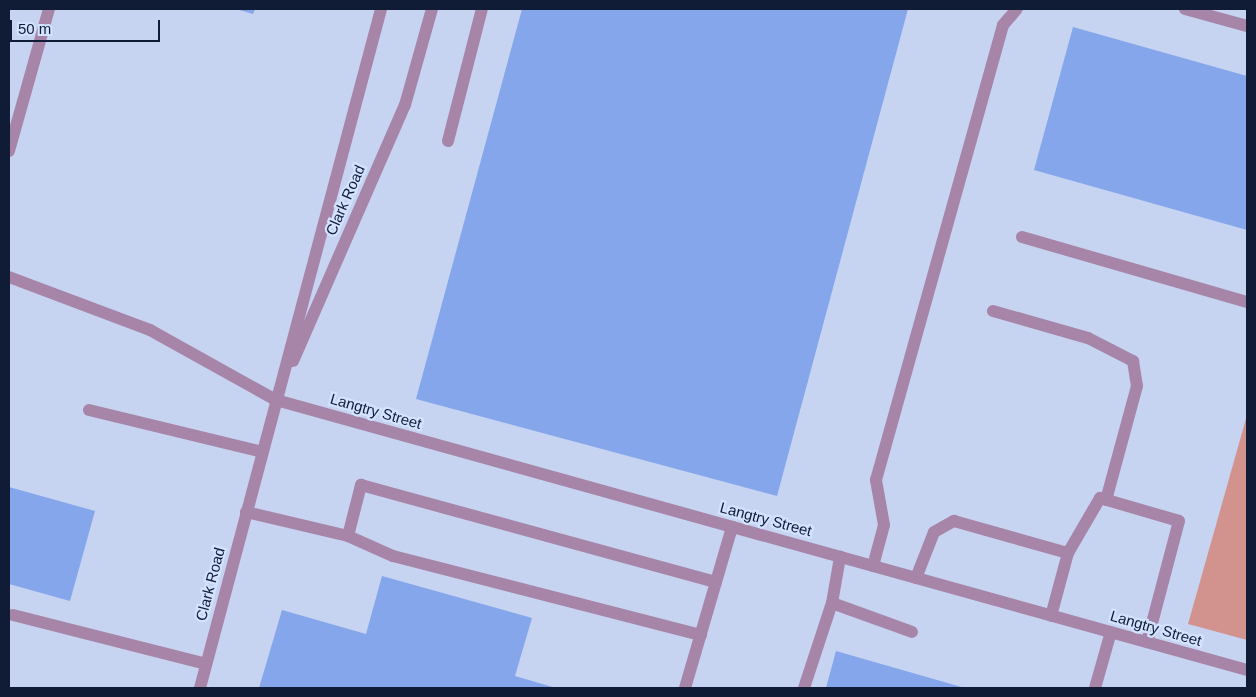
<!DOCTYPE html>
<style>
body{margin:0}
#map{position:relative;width:1256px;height:697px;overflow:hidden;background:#c6d4f1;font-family:Arial,sans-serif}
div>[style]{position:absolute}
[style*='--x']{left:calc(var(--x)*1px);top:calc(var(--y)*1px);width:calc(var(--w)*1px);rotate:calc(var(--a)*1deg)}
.green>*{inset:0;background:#d2938e}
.building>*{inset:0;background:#85a6eb}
.service>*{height:12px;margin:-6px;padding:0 6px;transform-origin:6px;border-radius:6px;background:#a785a9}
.minor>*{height:12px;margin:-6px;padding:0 6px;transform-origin:6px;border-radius:6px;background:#a785a9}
.tertiary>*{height:12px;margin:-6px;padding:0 6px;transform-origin:6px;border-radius:6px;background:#a785a9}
span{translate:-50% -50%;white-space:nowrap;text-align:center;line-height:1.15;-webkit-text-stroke:4.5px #d3e2ff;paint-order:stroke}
.street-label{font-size:15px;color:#101c36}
.frame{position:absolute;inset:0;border:10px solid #101c36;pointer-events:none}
.scale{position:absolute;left:10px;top:20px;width:150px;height:22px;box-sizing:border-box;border:2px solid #101c36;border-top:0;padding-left:6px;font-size:15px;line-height:18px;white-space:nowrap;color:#101c36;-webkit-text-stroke:4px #d3e2ff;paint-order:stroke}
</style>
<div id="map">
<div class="green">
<div style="clip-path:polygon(1247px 415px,1247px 640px,1188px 624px)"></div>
</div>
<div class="building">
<div style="clip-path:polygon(236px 9px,255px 9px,253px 14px)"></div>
<div style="clip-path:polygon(522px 9px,908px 9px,777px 496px,416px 399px)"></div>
<div style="clip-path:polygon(1073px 27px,1247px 76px,1247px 230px,1034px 170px)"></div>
<div style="clip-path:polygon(9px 487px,95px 511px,70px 601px,9px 584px)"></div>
<div style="clip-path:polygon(382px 576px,532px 618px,515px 676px,556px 688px,259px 688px,282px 610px,366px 634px)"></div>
<div style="clip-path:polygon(836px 651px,965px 688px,826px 688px)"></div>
</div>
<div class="service">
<div style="--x:1185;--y:9;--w:64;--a:15.3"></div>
<div style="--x:448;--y:141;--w:136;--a:-75.6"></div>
<div style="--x:9;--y:151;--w:148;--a:-74.3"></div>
<div style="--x:1022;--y:237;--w:234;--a:16.1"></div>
<div style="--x:9;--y:277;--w:151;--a:20.6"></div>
<div style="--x:150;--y:330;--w:144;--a:29.1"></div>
<div style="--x:993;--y:311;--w:99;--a:15.9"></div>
<div style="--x:1088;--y:338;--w:51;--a:27.1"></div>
<div style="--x:1133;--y:361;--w:25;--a:81"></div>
<div style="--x:1137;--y:386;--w:118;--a:105.2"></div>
<div style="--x:89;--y:410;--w:178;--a:13.6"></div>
<div style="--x:246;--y:512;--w:105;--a:13.2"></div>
<div style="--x:348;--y:536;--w:53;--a:-75.7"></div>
<div style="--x:361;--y:485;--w:368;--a:15.3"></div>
<div style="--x:348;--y:536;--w:49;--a:24"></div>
<div style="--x:393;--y:556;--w:318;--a:14.4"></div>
<div style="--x:1068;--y:553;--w:64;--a:-59.8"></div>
<div style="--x:1100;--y:498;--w:82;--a:16.2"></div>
<div style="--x:1179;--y:521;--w:125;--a:104.8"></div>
<div style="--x:873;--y:566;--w:42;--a:-75"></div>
<div style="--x:884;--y:525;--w:46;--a:-100.1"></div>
<div style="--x:876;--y:480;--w:472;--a:-74.4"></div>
<div style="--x:1003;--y:25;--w:21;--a:-49"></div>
<div style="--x:916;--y:578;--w:49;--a:-68.6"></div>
<div style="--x:934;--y:532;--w:23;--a:-29"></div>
<div style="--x:954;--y:521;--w:118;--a:15.7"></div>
<div style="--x:1068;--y:553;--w:65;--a:105.1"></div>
<div style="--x:832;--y:603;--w:85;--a:19.9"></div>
<div style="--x:13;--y:615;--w:199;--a:14.2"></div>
<div style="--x:685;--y:688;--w:168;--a:-73.7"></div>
<div style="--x:804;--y:688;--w:89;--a:-71.8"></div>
<div style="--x:832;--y:603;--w:47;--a:-80.1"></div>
<div style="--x:1095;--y:688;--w:58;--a:-74.1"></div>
</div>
<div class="minor">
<div style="--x:276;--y:400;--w:1008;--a:15.54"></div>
</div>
<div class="tertiary">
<div style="--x:293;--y:361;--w:279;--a:-66.4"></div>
<div style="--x:405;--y:105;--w:100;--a:-74.3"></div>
<div style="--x:200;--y:688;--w:703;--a:-75.07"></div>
</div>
<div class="street-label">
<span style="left:345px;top:200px;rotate:-66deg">Clark Road</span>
<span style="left:376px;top:411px;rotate:16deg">Langtry Street</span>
<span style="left:766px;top:519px;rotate:15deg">Langtry Street</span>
<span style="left:210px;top:584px;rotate:-75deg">Clark Road</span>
<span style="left:1156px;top:628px;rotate:16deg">Langtry Street</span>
</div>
<div class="frame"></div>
<div class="scale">50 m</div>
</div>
